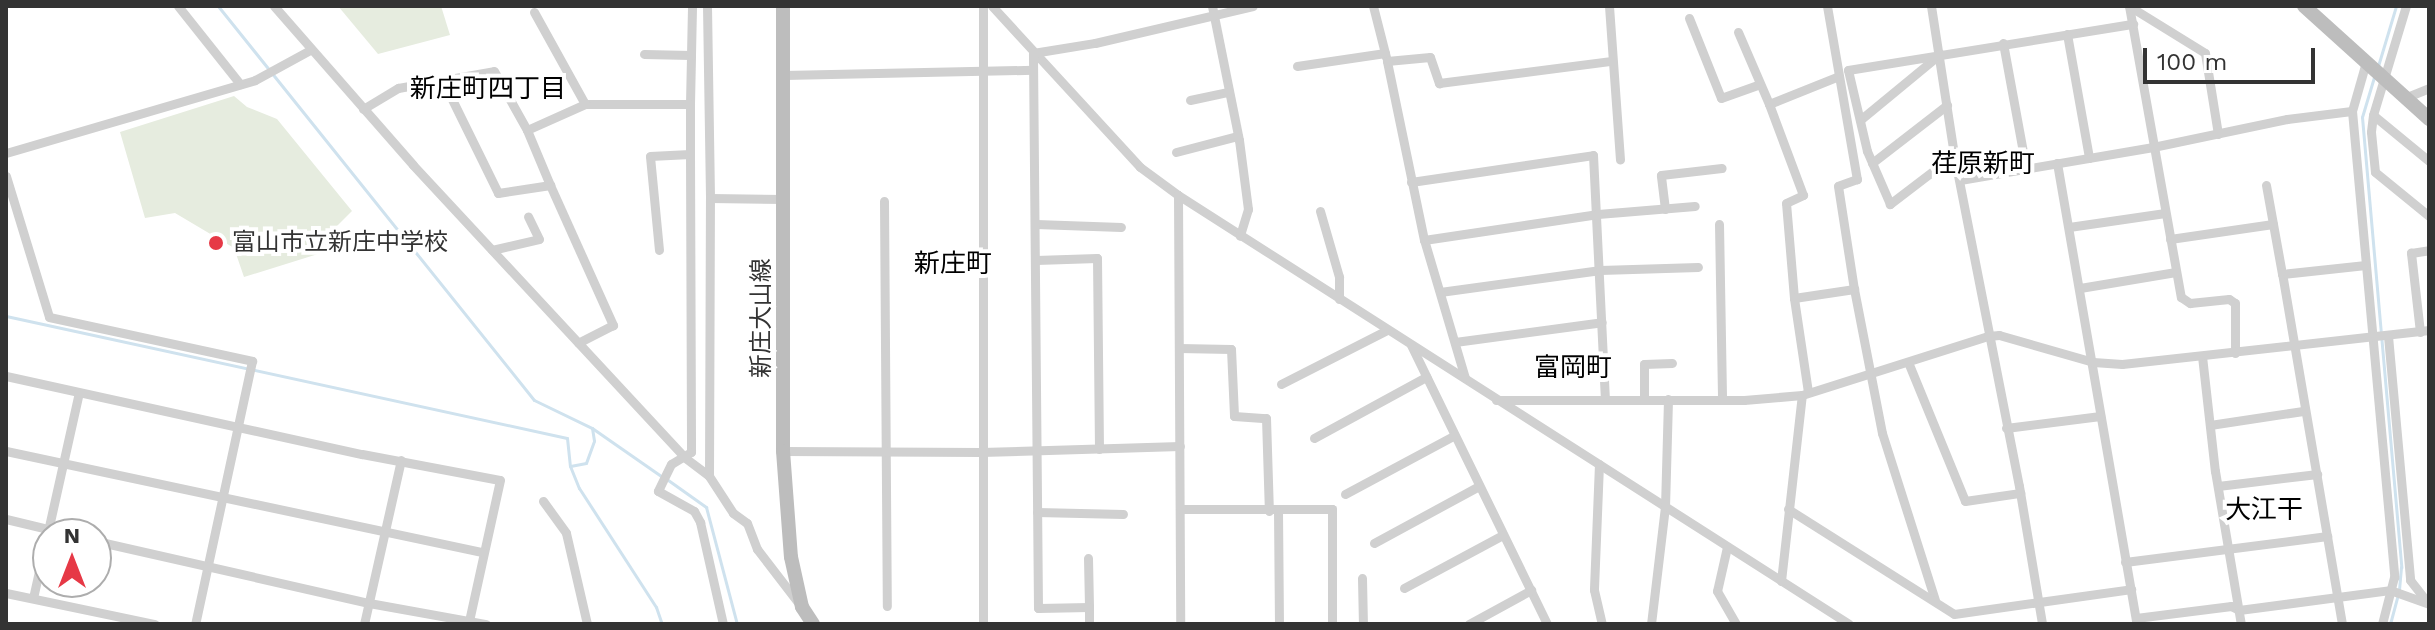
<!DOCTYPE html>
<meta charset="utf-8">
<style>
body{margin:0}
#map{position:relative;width:2435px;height:630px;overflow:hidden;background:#fff;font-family:"Work Sans","Noto Sans JP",sans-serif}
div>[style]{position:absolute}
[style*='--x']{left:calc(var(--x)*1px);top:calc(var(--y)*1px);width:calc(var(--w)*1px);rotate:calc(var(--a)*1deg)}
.green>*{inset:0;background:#e6ecdf}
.stream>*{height:3px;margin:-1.5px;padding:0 1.5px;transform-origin:1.5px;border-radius:1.5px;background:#cfe2ee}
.minor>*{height:9px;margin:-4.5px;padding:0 4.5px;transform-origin:4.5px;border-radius:4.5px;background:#d0d0d0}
.secondary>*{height:14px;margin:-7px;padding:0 7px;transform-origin:7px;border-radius:7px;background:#bdbdbd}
.dots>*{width:22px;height:22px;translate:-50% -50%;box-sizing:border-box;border:4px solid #fff;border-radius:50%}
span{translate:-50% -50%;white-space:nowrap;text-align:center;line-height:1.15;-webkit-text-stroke:8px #fff;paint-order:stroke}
.poi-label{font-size:24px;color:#333}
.left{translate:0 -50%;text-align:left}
.street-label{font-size:24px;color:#333}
.neighbourhood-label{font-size:26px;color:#000}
.frame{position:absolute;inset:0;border:8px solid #333;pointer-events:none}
.north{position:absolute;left:32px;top:518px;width:80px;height:80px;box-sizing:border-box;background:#fff;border:2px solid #adadad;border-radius:50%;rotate:0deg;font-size:22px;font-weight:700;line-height:32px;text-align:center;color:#333}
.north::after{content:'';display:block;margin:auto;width:28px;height:36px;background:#e63946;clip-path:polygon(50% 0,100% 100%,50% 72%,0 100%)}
.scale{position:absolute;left:2143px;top:48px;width:172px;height:36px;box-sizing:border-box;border:4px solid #333;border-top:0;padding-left:10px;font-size:24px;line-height:28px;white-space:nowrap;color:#333;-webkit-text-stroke:6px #fff;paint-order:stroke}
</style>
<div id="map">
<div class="green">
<div style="clip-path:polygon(338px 6px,441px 6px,450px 35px,378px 54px)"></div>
<div style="clip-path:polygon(234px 96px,247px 107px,277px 119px,352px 211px,336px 227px,334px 249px,244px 277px,234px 248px,175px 213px,145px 218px,120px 132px)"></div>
</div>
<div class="stream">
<div style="--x:218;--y:6;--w:505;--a:51.27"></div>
<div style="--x:534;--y:400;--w:64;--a:25.8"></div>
<div style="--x:592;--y:428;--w:13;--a:81"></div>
<div style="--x:594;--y:441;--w:23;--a:110"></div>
<div style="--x:586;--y:463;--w:16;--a:169"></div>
<div style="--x:2378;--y:66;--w:63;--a:-73.3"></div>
<div style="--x:2374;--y:77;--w:42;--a:106.7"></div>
<div style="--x:2362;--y:117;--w:452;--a:85"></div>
<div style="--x:2401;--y:567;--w:22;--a:95"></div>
<div style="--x:6;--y:316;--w:574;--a:12.27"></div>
<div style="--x:567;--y:438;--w:28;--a:84"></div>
<div style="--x:570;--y:466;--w:24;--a:68"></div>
<div style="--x:579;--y:488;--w:142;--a:57.1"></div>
<div style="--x:656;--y:607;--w:18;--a:71"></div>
<div style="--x:592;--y:428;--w:84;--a:34.8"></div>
<div style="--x:668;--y:480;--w:47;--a:35.4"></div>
<div style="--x:706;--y:507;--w:121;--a:75.2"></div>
<div style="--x:2390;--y:624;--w:28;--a:-75"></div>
</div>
<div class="minor">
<div style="--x:178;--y:6;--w:100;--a:51.5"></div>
<div style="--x:274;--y:6;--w:211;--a:48.8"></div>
<div style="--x:413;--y:165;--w:398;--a:47.1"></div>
<div style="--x:684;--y:457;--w:31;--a:37"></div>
<div style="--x:709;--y:476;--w:44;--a:57"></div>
<div style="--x:733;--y:513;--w:17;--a:36"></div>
<div style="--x:747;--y:523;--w:28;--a:69"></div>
<div style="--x:757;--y:549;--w:71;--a:52.5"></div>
<div style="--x:707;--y:6;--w:192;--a:89.1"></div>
<div style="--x:992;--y:6;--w:219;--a:47.4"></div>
<div style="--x:1140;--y:167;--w:47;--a:36.4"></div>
<div style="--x:1178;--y:195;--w:796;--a:32.59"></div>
<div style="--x:1212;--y:6;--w:137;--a:78.6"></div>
<div style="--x:1239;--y:140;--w:70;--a:82.6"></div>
<div style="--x:1248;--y:209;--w:28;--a:107"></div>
<div style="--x:1373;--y:6;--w:53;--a:75.7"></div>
<div style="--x:1609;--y:6;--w:154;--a:85.9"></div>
<div style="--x:1827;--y:6;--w:176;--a:80.2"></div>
<div style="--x:1857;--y:179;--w:20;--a:160"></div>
<div style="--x:1838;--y:186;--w:104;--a:81.2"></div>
<div style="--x:1854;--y:289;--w:147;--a:79"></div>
<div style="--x:1882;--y:433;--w:175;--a:72.4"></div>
<div style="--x:1931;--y:6;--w:151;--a:81.2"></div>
<div style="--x:1954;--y:155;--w:337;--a:78.9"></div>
<div style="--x:2019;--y:486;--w:140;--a:80.5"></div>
<div style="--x:2129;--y:6;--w:296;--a:79.9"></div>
<div style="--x:2181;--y:297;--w:11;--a:34"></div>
<div style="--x:2190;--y:303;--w:39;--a:-6"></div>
<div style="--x:2229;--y:299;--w:7;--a:34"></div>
<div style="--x:2235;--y:303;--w:50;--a:90"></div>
<div style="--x:2129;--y:6;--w:89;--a:31.7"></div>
<div style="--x:2205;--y:53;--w:82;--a:80.9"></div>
<div style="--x:534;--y:12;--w:105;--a:61"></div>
<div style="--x:585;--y:104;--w:105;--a:0"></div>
<div style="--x:690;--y:104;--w:49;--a:-88.8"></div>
<div style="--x:1689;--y:18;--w:86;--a:68.2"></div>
<div style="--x:1721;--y:98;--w:41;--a:-19.7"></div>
<div style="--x:1738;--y:32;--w:78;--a:66.7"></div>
<div style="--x:2067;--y:34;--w:126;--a:79.9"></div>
<div style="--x:2003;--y:43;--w:127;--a:79.6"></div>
<div style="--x:644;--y:54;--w:47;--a:1.2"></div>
<div style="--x:691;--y:55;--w:49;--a:-88.8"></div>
<div style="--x:1297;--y:66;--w:89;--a:-8.4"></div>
<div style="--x:784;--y:75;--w:249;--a:-1.2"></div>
<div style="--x:442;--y:79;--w:127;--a:63.8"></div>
<div style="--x:498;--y:193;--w:53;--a:-8.7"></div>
<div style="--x:550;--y:185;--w:60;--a:-112.7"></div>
<div style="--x:2407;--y:97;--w:24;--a:-22"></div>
<div style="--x:1190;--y:100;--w:39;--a:-12"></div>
<div style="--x:363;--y:109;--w:41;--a:-31"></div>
<div style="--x:398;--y:88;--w:97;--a:-10"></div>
<div style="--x:494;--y:71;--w:68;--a:60.8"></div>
<div style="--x:527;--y:130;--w:64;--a:-24.1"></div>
<div style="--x:2352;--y:111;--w:468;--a:84.8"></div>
<div style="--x:2394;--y:577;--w:49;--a:104.3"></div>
<div style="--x:2373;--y:115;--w:114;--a:-73.2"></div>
<div style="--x:1860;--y:120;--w:104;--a:-39.5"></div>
<div style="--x:1176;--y:152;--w:64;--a:-14.5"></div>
<div style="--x:6;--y:153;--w:259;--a:-16.3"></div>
<div style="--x:255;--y:80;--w:63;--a:-28.6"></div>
<div style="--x:690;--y:154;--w:298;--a:89.8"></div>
<div style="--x:691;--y:452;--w:23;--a:149"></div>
<div style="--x:671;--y:464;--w:30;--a:116"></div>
<div style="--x:658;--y:491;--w:41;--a:29.1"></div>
<div style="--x:694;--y:511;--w:13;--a:61"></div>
<div style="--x:700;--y:522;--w:105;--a:77.3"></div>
<div style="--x:1954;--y:155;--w:81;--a:142.6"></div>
<div style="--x:1890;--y:204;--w:58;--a:-113.5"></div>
<div style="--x:1867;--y:151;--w:83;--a:-103.2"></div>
<div style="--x:1848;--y:70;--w:289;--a:-9.2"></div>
<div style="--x:2429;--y:161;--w:72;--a:-140.6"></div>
<div style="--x:2373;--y:115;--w:17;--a:97"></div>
<div style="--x:2371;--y:132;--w:40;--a:84.3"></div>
<div style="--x:2375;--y:172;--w:70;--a:39.2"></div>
<div style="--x:1872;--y:163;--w:95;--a:-37.7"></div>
<div style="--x:2057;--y:163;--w:468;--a:80.2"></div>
<div style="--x:6;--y:176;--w:147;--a:73"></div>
<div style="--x:49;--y:317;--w:208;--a:12.2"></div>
<div style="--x:252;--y:361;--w:269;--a:102.2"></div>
<div style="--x:1960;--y:180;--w:196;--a:-9.7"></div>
<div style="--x:2153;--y:147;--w:137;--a:-11.8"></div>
<div style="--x:2287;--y:119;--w:65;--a:-7"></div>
<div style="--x:2352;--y:111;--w:51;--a:-74.1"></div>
<div style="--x:1411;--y:182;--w:184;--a:-8.4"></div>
<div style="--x:1593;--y:155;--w:243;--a:87.2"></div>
<div style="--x:550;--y:185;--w:154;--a:65.8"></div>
<div style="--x:613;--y:325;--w:39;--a:153"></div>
<div style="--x:2266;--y:185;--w:90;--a:79.8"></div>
<div style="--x:1178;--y:195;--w:429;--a:89.7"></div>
<div style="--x:884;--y:201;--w:405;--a:89.6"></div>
<div style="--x:1665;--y:209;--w:34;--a:-97"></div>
<div style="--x:1661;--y:175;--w:61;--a:-6.5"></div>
<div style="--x:1320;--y:211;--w:69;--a:73.9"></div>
<div style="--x:1339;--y:277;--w:22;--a:90"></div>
<div style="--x:1036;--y:224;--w:85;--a:2"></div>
<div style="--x:1719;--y:224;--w:175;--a:89"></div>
<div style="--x:2069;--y:227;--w:97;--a:-8.3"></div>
<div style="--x:2170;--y:239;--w:104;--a:-8.3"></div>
<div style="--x:1424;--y:240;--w:176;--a:-8.5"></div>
<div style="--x:1598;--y:214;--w:97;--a:-4.7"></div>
<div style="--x:492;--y:250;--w:48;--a:-13.2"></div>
<div style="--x:539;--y:239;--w:25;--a:-116"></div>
<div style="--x:659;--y:250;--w:94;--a:-95.5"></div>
<div style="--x:650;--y:156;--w:40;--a:-2.9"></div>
<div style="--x:690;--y:154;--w:50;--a:-90"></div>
<div style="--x:1036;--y:260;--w:61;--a:-1.9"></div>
<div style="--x:1097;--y:258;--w:191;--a:89.4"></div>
<div style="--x:2080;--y:288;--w:97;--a:-9.5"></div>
<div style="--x:1440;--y:292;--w:162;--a:-7.8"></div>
<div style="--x:1600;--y:270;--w:98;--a:-1.8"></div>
<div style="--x:1794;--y:298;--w:95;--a:-94.8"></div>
<div style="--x:1786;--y:203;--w:19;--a:-25"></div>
<div style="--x:1803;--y:195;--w:97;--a:-110.5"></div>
<div style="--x:1769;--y:104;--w:75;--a:-21.8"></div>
<div style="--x:2420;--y:332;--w:80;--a:-96.5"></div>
<div style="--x:2411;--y:253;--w:18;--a:-9"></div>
<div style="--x:2388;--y:336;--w:245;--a:84.8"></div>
<div style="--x:2410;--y:580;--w:28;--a:52"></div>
<div style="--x:1455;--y:342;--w:148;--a:-7.7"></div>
<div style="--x:1411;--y:345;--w:310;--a:64"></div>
<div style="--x:1179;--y:348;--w:52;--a:1.1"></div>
<div style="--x:1231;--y:349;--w:67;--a:87.4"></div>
<div style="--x:1234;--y:416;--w:32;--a:4"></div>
<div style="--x:1266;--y:418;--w:93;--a:88.2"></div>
<div style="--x:2202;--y:356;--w:116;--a:83.6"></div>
<div style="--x:2215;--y:471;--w:155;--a:80.4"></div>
<div style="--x:1908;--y:362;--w:150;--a:67.7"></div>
<div style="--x:1965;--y:501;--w:56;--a:-8.3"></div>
<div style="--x:6;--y:376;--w:364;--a:12.4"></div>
<div style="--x:362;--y:454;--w:140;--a:10.7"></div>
<div style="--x:500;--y:480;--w:144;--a:102.4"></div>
<div style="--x:1465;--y:378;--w:144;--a:-106.5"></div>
<div style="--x:1424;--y:240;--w:183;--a:-101.7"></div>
<div style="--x:1387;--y:61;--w:43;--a:-5.3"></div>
<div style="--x:1430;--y:57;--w:28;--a:71"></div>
<div style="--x:1439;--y:83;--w:172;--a:-7.3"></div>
<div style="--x:1281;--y:384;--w:119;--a:-27"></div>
<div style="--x:1808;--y:392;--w:95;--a:-98.5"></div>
<div style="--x:1794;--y:298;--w:61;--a:-8.5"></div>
<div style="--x:1644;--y:399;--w:35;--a:-90"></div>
<div style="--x:1644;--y:364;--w:28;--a:-2"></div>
<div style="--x:1496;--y:400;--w:248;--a:0"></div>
<div style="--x:1744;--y:400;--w:58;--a:-4.9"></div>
<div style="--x:1802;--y:395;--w:195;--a:-17.6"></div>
<div style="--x:1988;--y:336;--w:11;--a:-5"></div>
<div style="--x:1999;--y:335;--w:98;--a:16"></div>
<div style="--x:2093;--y:362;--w:29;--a:4"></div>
<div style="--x:2122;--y:364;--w:309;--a:-6.3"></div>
<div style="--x:2210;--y:425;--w:94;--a:-8.6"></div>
<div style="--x:2006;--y:428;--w:95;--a:-7.3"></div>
<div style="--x:1314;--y:438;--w:128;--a:-28.6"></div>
<div style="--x:6;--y:451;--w:488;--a:12"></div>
<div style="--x:783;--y:451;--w:198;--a:0.3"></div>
<div style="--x:981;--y:452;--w:199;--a:-1.7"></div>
<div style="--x:1599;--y:464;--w:126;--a:92.3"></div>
<div style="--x:1594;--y:590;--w:35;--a:77"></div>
<div style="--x:709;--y:476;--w:278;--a:-89.8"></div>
<div style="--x:710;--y:198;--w:74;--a:0.8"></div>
<div style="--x:2218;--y:486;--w:100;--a:-6.9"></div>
<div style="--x:1345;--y:494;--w:123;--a:-28.2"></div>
<div style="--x:543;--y:501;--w:39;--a:54"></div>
<div style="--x:566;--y:533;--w:93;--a:77"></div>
<div style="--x:1180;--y:509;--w:152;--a:0"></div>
<div style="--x:1332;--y:509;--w:115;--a:90"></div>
<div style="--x:1788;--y:509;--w:196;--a:32.3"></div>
<div style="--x:1954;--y:614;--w:179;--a:-8"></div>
<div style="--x:1278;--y:511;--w:113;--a:89.5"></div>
<div style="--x:1037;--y:512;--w:86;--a:1.3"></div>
<div style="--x:6;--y:519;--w:65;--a:13.4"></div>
<div style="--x:96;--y:541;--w:280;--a:12.8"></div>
<div style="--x:369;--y:603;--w:119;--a:10.2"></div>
<div style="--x:1374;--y:543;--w:119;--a:-28.5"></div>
<div style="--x:1727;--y:547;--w:45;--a:102.8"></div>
<div style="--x:1717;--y:591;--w:38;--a:60"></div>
<div style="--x:1088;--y:558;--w:49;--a:88.8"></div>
<div style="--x:2125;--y:562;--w:204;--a:-7.3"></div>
<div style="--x:1362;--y:578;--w:46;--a:88.8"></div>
<div style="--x:1781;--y:581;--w:187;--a:-83.6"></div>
<div style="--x:1404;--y:588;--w:112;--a:-28.2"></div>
<div style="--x:6;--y:593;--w:152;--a:11.8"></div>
<div style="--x:33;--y:598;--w:210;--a:-77.4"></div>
<div style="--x:2136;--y:618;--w:96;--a:-7.2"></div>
<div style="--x:2231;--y:606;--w:9;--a:27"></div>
<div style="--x:2239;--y:610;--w:152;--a:-7.5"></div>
<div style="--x:2390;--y:590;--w:41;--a:19.7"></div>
<div style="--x:364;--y:624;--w:168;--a:-77.3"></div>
<div style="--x:983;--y:624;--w:618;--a:-90"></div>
<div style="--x:1089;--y:624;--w:17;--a:-90"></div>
<div style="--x:1089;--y:607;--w:51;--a:178.9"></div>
<div style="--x:1038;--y:608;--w:555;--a:-90.52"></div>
<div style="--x:1033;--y:53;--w:63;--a:-9.2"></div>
<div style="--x:1095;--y:43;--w:162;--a:-13.2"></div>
<div style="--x:1469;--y:624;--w:71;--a:-28.7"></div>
<div style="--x:1651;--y:624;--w:118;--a:-83.2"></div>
<div style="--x:1665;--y:507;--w:108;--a:-88.4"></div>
<div style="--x:2342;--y:624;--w:355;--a:-99.7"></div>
<div style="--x:2282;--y:274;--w:84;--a:-6.1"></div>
</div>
<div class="secondary">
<div style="--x:783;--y:6;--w:445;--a:90"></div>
<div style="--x:783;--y:451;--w:106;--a:85.7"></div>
<div style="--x:791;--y:557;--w:51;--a:77.6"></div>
<div style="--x:802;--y:607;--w:20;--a:57"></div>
<div style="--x:2304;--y:6;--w:169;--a:42.1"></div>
</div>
<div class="dots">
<div style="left:216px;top:243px;background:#e63946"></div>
</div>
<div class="poi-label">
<span class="left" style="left:232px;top:243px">富山市立新庄中学校</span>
</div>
<div class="street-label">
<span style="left:762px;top:318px;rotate:-90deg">新庄大山線</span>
</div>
<div class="neighbourhood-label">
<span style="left:488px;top:89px">新庄町四丁目</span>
<span style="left:1983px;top:164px">荏原新町</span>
<span style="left:953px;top:264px">新庄町</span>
<span style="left:1573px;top:368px">富岡町</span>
<span style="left:2264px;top:510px">大江干</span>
</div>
<div class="frame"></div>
<div class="north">N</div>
<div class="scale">100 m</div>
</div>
